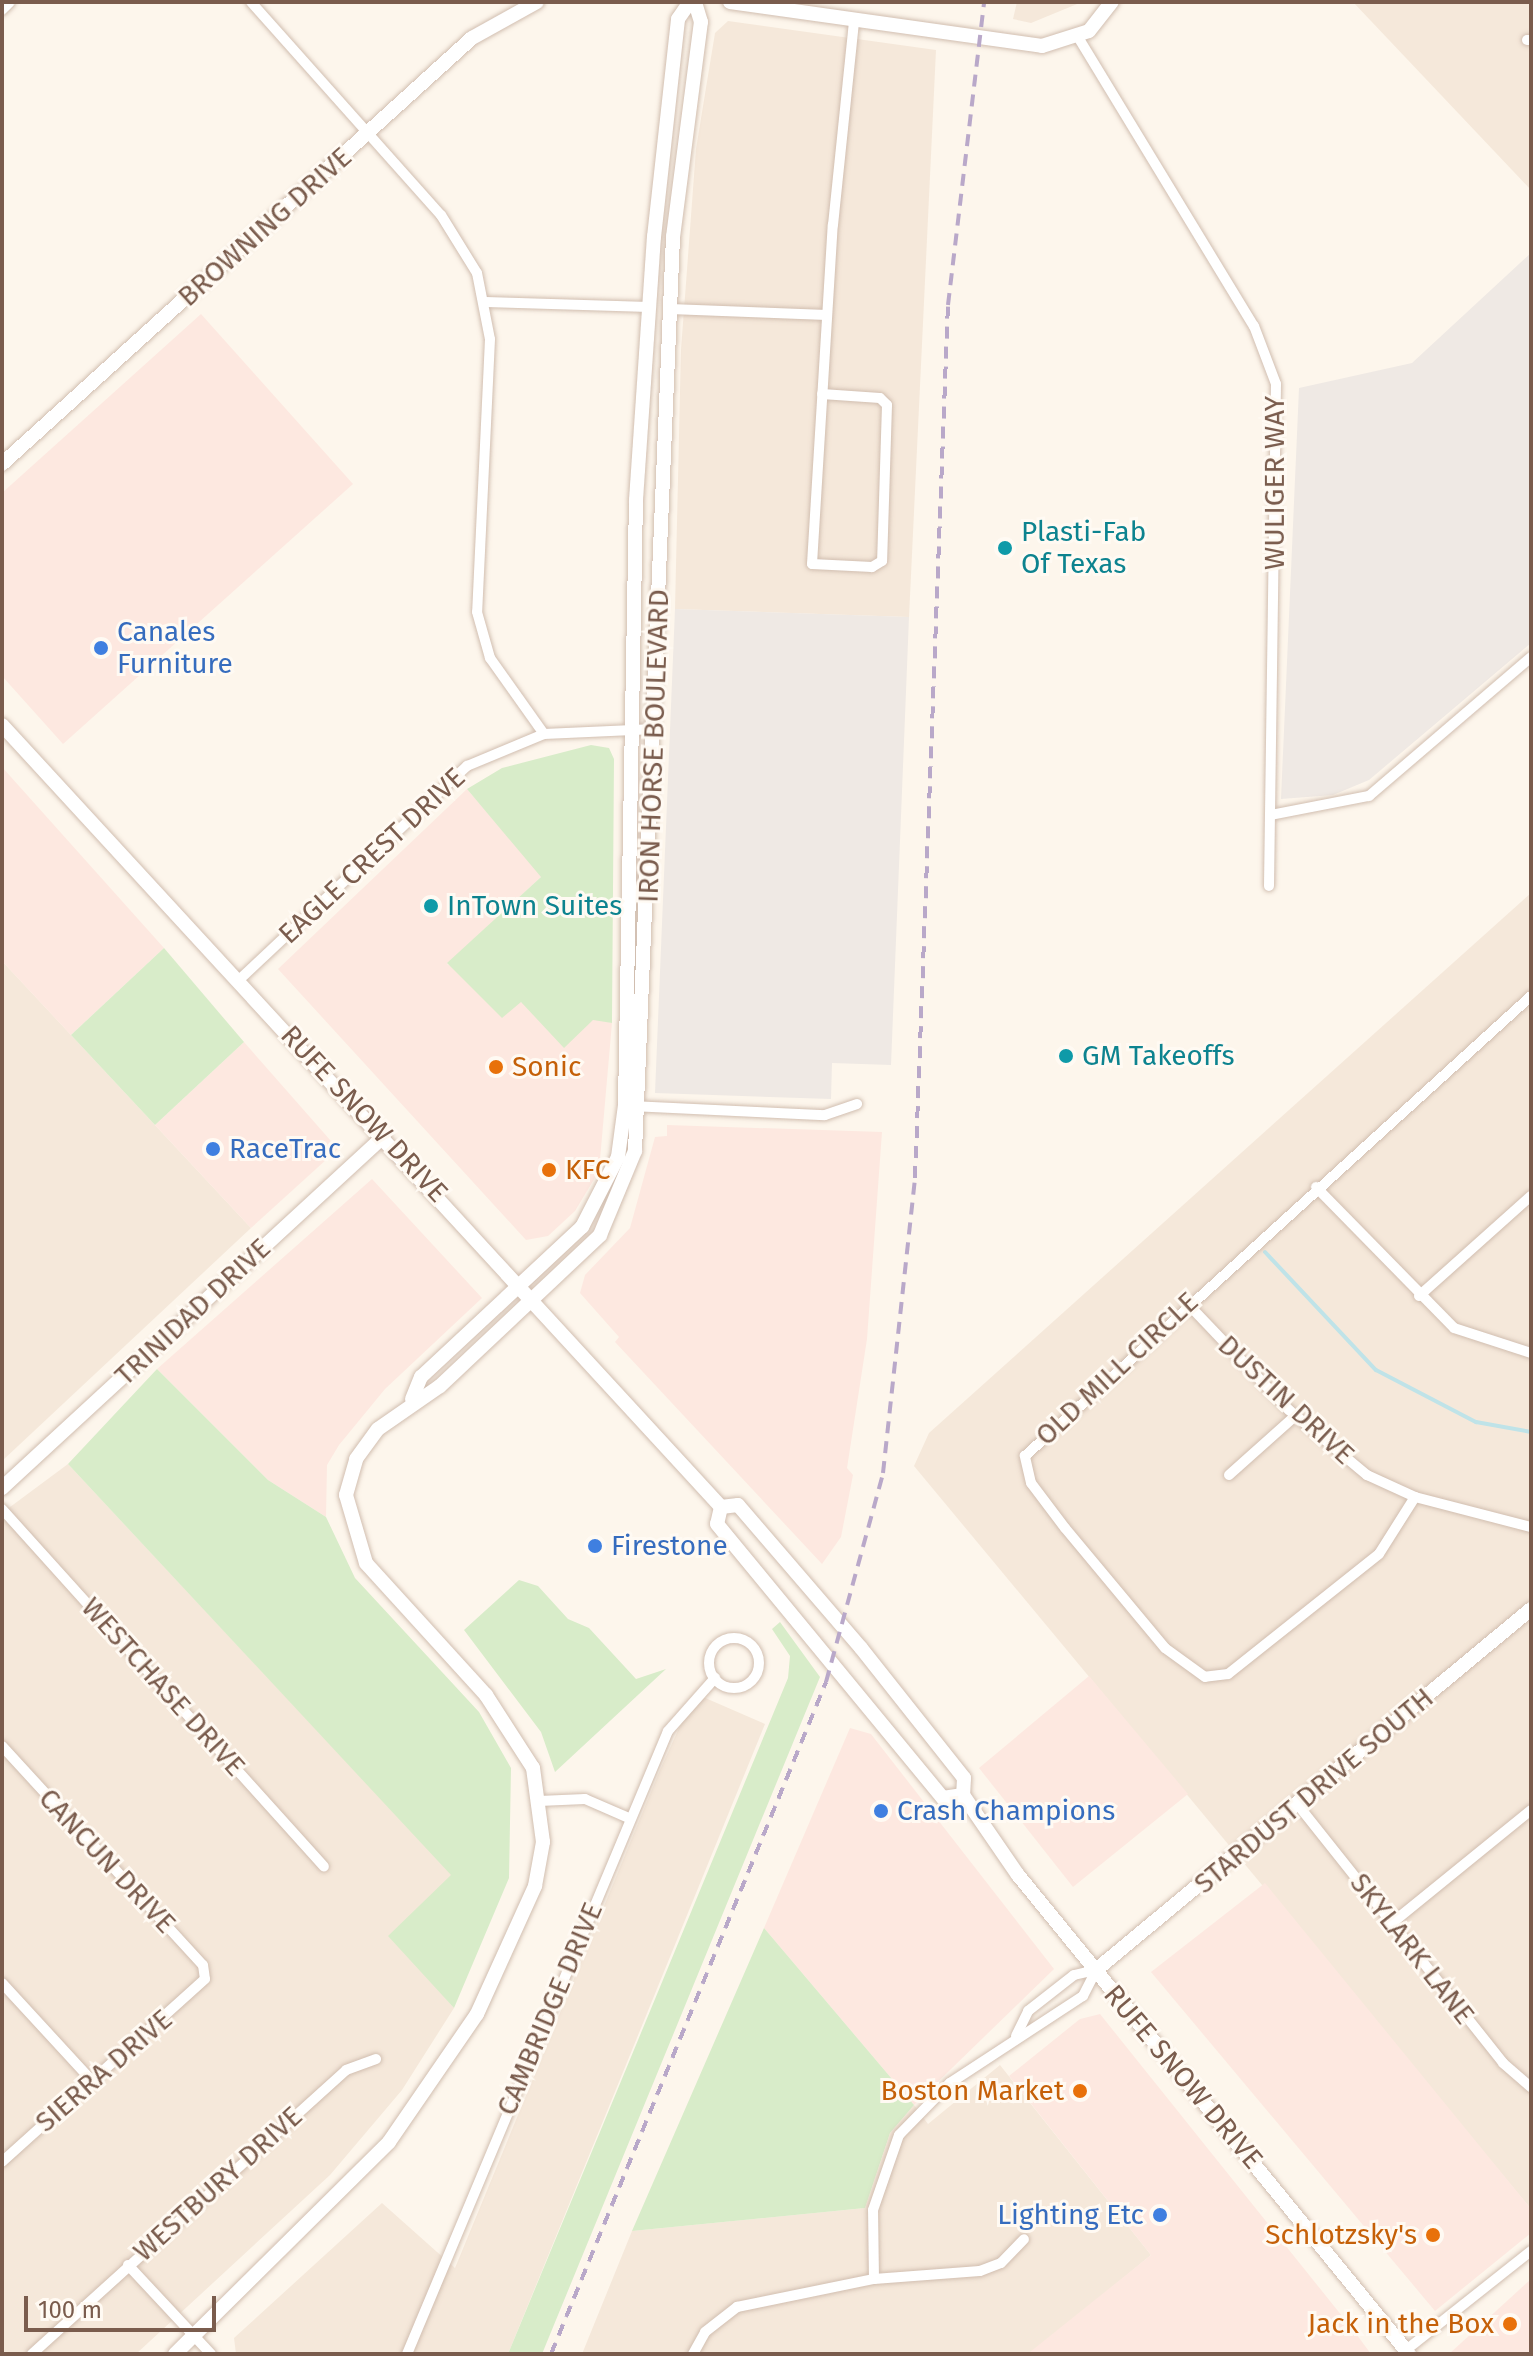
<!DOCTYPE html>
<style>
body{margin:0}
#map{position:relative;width:1533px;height:2356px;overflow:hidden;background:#fdf6ec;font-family:"Fira Sans",sans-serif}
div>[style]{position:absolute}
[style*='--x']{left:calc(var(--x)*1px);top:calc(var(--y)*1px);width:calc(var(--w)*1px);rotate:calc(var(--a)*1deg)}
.residential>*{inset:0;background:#f5e8da}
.commercial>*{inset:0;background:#fde8e0}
.industrial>*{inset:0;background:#efe9e4}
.green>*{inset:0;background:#d8ecc9}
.stream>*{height:4px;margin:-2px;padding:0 2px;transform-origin:2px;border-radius:2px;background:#bfe3e8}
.roads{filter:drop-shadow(0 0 2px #d1beb0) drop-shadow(0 0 2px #d1beb0)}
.street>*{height:10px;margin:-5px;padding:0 5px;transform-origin:5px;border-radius:5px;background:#fff}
.street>.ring{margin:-5px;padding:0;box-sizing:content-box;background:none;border:10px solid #fff;border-radius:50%}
.secondary>*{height:14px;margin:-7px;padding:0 7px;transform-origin:7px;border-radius:7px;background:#fff}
.rail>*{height:4px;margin-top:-2px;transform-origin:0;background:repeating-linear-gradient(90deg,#b9a8c9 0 12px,transparent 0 20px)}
.dots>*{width:22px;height:22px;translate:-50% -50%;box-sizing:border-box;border:4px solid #fffaf3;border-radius:50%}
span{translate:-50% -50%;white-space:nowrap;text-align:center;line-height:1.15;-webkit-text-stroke:6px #fffaf3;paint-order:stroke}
.street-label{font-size:28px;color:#7a5c4d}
.culture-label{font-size:28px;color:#0d838f}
.left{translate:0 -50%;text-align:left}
.shop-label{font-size:28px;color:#366cbe}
.right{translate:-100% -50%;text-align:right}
.food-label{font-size:28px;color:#c56008}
.frame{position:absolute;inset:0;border:4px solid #7a5c4d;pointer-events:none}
.scale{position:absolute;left:24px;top:2296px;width:192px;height:36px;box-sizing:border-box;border:4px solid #7a5c4d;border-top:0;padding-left:10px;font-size:24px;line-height:28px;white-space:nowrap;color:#7a5c4d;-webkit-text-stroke:6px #fffaf3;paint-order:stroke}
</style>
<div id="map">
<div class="residential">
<div style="clip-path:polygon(1017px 2px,1082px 2px,1031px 23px,1013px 19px)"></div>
<div style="clip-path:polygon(1353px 2px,1531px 2px,1531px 190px)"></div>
<div style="clip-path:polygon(728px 21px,936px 50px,909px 617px,675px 609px,681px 350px,696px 149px,715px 33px)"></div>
<div style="clip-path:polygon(1531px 893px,1531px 2209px,914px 1466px,929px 1433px)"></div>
<div style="clip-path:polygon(2px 961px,251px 1228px,2px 1461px)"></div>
<div style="clip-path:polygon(68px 1464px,452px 1875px,436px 1987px,454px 2008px,402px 2090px,330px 2175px,136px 2354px,2px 2354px,2px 1513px)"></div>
<div style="clip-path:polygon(703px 1697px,765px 1724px,508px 2354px,236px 2354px,234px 2338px,382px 2203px,455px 2268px,660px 1770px,684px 1717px)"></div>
<div style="clip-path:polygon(1000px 2065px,1151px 2255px,1031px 2354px,582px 2354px,632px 2231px,865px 2208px,890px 2133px,914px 2105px,928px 2124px)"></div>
</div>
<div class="commercial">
<div style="clip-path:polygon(201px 314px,353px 484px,63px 744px,2px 676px,2px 493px)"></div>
<div style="clip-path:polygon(2px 767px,164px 948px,71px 1035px,2px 961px)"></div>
<div style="clip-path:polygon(467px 789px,542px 876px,447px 964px,520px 1002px,612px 1023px,599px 1171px,575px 1211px,548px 1236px,526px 1240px,278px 969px)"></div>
<div style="clip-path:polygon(244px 1042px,338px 1149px,251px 1228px,155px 1125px)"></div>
<div style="clip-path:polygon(667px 1125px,882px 1132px,867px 1339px,847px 1468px,853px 1475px,841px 1537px,822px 1564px,615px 1342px,619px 1337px,580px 1293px,585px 1275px,630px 1228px,655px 1137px,667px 1136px)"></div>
<div style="clip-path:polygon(372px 1179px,482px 1298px,385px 1389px,339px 1445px,327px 1465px,326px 1517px,268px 1480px,157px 1369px)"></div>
<div style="clip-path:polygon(1089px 1676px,1188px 1794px,1073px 1887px,979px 1768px)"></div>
<div style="clip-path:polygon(850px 1728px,871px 1734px,1054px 1969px,914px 2105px,764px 1928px)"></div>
<div style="clip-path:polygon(1265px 1883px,1531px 2209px,1531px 2233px,1435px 2311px,1151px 1972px)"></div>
<div style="clip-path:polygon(1100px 2014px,1354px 2331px,1371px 2354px,1030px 2352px,1151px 2255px,1009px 2076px,1080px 2019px)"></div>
<div style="clip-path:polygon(1531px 2279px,1531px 2354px,1449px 2354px)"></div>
</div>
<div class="industrial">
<div style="clip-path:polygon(1531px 253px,1531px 643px,1369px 780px,1333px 795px,1281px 799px,1299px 388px,1412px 363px)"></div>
<div style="clip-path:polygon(675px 609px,909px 617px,891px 1065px,832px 1063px,831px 1099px,655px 1093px)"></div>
</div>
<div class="green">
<div style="clip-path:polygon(591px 745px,609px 748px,614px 759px,612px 1023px,593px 1020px,564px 1048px,521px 1002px,502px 1018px,447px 963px,541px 877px,467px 789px,502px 768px)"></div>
<div style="clip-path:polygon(164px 948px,244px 1042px,155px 1125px,71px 1035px)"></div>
<div style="clip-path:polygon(157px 1369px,268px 1480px,326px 1517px,355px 1578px,479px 1712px,511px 1768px,509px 1878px,454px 2008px,388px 1936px,451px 1875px,68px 1464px)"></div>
<div style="clip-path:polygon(519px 1580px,538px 1586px,568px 1619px,589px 1628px,636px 1679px,666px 1669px,555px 1772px,541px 1732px,464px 1630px)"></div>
<div style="clip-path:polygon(780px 1622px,820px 1677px,542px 2354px,508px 2354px,788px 1678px,790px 1656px,772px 1629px)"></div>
<div style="clip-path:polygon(764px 1928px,914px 2105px,890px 2133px,865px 2208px,632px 2231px)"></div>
</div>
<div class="stream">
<div style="--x:1265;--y:1252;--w:162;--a:46.8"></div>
<div style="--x:1376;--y:1370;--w:113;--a:27.5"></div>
<div style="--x:1476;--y:1422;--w:56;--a:10.3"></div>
</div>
<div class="roads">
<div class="street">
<div style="--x:251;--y:2;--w:285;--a:48.3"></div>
<div style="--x:441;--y:215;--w:68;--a:58.2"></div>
<div style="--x:477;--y:273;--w:67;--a:78.9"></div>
<div style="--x:490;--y:339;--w:273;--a:92.7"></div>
<div style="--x:477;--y:612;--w:48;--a:74.2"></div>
<div style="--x:490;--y:658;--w:93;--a:54.6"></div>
<div style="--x:2;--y:10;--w:11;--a:-45"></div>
<div style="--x:1078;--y:37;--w:338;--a:58.7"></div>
<div style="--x:1254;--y:326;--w:62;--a:69.2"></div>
<div style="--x:1276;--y:384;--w:502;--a:90.8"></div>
<div style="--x:1527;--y:40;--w:4;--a:0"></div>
<div style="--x:486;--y:302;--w:163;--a:1.8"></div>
<div style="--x:670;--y:309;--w:157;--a:2.2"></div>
<div style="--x:822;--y:394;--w:58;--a:3.9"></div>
<div style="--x:880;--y:398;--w:10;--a:45"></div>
<div style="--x:887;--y:405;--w:156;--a:91.8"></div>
<div style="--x:882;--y:561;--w:12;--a:149"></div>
<div style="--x:872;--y:567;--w:60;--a:-177.1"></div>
<div style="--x:812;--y:564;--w:340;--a:-86.5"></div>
<div style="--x:833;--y:225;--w:205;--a:-84.1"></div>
<div style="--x:1271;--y:815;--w:100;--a:-11"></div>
<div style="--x:1369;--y:796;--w:213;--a:-40.6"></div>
<div style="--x:239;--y:980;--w:313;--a:-43.2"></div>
<div style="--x:467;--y:766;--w:83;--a:-22.6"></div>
<div style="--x:544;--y:734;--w:111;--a:-2.6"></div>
<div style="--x:631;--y:1106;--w:194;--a:2.7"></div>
<div style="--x:825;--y:1115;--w:34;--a:-19"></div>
<div style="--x:1316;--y:1187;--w:197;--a:45.6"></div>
<div style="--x:1454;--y:1328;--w:81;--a:18"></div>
<div style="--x:1419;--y:1296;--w:150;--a:-41.8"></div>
<div style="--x:1187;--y:1303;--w:148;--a:46.4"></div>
<div style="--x:1289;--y:1410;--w:102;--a:39.8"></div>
<div style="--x:1367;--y:1475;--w:53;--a:24.6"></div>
<div style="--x:1415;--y:1497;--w:120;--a:14.5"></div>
<div style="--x:1229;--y:1475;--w:89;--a:-41.8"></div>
<div style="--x:1415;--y:1497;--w:67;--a:122.3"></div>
<div style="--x:1379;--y:1554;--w:193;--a:141.5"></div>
<div style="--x:1228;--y:1674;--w:23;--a:173"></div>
<div style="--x:1205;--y:1677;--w:49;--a:-144.1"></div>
<div style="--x:1165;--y:1648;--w:156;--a:-129.8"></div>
<div style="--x:1065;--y:1528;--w:56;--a:-127.1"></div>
<div style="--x:1031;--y:1483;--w:28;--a:-103"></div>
<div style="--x:1025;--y:1456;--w:684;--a:-42.27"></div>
<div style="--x:2;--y:1509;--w:481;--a:48"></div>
<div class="ring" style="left:709px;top:1638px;width:40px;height:40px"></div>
<div style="--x:2;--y:1746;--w:297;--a:47.5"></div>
<div style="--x:203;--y:1965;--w:14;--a:82"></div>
<div style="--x:205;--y:1979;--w:273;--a:138"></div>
<div style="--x:539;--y:1801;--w:46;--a:-2.5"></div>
<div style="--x:585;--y:1799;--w:48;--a:23.4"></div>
<div style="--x:1298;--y:1805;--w:330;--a:51.5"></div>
<div style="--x:1503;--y:2063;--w:37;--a:41"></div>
<div style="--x:1392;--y:1923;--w:179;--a:-39.1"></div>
<div style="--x:2;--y:1983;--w:133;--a:47.4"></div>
<div style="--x:1016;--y:2036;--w:28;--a:-64"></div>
<div style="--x:1028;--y:2011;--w:58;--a:-38"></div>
<div style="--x:1074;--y:1975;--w:23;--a:-13"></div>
<div style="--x:128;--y:2265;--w:122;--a:47"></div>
<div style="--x:874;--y:2279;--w:69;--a:-90.8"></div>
<div style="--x:873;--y:2210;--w:79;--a:-70.9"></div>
<div style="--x:899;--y:2135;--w:73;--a:-45.6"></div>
<div style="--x:950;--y:2083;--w:159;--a:-33.2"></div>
<div style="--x:1083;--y:1996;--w:29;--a:-63"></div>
<div style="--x:1406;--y:2350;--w:159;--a:-38.4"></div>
<div style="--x:32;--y:2354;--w:423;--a:-42.1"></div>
<div style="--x:346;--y:2070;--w:32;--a:-20"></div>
<div style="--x:407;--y:2354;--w:675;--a:-67.27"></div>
<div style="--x:668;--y:1731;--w:71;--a:-48.4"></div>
<div style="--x:693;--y:2354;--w:25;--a:-61"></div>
<div style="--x:705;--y:2332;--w:41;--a:-38"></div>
<div style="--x:737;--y:2307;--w:140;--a:-11.6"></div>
<div style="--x:874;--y:2279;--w:106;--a:-4.3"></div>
<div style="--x:980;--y:2271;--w:22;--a:-21"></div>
<div style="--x:1001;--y:2263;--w:33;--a:-46"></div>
</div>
<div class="secondary">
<div style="--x:730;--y:2;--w:315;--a:8"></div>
<div style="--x:1042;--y:46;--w:49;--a:-17.7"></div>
<div style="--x:1089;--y:31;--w:37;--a:-52"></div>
<div style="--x:2;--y:464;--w:634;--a:-42.19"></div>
<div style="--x:472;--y:38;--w:74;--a:-29"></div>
<div style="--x:2;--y:725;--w:1062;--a:47.4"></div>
<div style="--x:412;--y:1399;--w:24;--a:-68"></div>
<div style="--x:421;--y:1377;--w:220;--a:-43"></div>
<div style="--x:582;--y:1227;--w:79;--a:-62.8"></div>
<div style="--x:618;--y:1157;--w:52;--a:-82.3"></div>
<div style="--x:625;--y:1105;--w:605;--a:-88.96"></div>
<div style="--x:636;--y:500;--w:264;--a:-86.1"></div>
<div style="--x:654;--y:237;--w:219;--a:-83.7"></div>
<div style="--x:678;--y:19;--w:21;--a:-55"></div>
<div style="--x:2;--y:1488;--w:519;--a:-42.66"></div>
<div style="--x:721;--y:1507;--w:17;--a:-7"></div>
<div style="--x:738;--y:1505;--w:189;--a:49.3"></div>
<div style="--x:861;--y:1648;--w:166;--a:51.6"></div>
<div style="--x:964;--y:1778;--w:17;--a:93"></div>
<div style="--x:963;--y:1795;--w:97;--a:55.5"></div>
<div style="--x:1018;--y:1875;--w:618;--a:50.78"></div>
<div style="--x:721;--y:1507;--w:17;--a:103"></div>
<div style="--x:717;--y:1524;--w:355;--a:50.5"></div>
<div style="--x:943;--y:1798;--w:20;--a:-9"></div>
<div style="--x:1096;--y:1970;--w:565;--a:-39.69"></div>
<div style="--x:175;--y:2354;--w:301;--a:-44.7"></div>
<div style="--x:389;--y:2142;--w:155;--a:-55.5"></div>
<div style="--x:477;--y:2014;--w:141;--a:-65.6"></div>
<div style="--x:535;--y:1886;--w:45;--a:-79.7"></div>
<div style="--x:543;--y:1842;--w:75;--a:-97.7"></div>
<div style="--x:533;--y:1768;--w:87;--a:-122.8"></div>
<div style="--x:486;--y:1695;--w:178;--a:-132.3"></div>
<div style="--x:366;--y:1563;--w:71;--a:-106.4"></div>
<div style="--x:346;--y:1495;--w:37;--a:-74"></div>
<div style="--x:356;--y:1459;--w:37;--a:-54"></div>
<div style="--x:378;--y:1429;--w:75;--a:-34.7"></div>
<div style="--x:440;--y:1386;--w:220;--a:-43.3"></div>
<div style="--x:600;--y:1235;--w:91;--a:-67.4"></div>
<div style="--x:635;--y:1151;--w:915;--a:-87.62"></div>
<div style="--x:673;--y:237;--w:217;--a:-82.6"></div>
<div style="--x:701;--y:22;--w:21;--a:-107"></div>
</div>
</div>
<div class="rail">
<div style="--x:551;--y:2354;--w:726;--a:-67.74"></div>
<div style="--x:826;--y:1682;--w:217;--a:-74.7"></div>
<div style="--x:883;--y:1473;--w:297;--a:-83.8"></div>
<div style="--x:915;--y:1178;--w:874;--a:-87.84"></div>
<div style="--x:948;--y:305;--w:305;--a:-83.2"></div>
</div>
<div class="dots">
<div style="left:1005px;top:548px;background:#0f9aa8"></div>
<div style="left:101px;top:648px;background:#3f7fe0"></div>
<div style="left:431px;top:906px;background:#0f9aa8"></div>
<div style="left:1066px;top:1056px;background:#0f9aa8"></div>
<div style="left:496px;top:1067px;background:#e8710a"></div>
<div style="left:213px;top:1149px;background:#3f7fe0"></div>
<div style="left:549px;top:1170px;background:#e8710a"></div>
<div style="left:595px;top:1546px;background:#3f7fe0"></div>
<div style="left:881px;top:1811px;background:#3f7fe0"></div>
<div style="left:1080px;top:2091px;background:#e8710a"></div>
<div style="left:1160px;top:2215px;background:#3f7fe0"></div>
<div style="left:1433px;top:2235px;background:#e8710a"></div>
<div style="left:1510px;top:2324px;background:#e8710a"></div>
</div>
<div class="street-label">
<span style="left:265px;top:227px;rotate:-42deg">BROWNING DRIVE</span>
<span style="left:1275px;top:483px;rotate:-90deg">WULIGER WAY</span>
<span style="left:654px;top:746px;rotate:-88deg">IRON HORSE BOULEVARD</span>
<span style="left:372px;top:856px;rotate:-43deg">EAGLE CREST DRIVE</span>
<span style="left:364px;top:1114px;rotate:47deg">RUFE SNOW DRIVE</span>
<span style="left:193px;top:1312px;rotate:-43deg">TRINIDAD DRIVE</span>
<span style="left:1117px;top:1369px;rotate:-43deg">OLD MILL CIRCLE</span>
<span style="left:1286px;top:1400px;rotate:43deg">DUSTIN DRIVE</span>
<span style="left:163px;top:1687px;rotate:48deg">WESTCHASE DRIVE</span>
<span style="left:1314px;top:1791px;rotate:-40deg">STARDUST DRIVE SOUTH</span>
<span style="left:107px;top:1861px;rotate:47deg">CANCUN DRIVE</span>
<span style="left:1412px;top:1949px;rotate:52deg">SKYLARK LANE</span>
<span style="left:550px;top:2009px;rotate:-67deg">CAMBRIDGE DRIVE</span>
<span style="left:104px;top:2071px;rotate:-41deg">SIERRA DRIVE</span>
<span style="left:1183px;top:2077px;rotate:50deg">RUFE SNOW DRIVE</span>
<span style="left:218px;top:2184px;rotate:-42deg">WESTBURY DRIVE</span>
</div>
<div class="culture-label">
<span class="left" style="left:1021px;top:548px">Plasti-Fab<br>Of Texas</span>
<span class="left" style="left:447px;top:906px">InTown Suites</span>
<span class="left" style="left:1082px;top:1056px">GM Takeoffs</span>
</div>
<div class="shop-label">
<span class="left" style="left:117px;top:648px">Canales<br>Furniture</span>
<span class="left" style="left:229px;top:1149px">RaceTrac</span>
<span class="left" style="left:611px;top:1546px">Firestone</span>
<span class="left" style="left:897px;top:1811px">Crash Champions</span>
<span class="right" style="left:1144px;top:2215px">Lighting Etc</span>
</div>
<div class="food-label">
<span class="left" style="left:512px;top:1067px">Sonic</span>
<span class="left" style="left:565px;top:1170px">KFC</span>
<span class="right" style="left:1064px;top:2091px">Boston Market</span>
<span class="right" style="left:1417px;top:2235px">Schlotzsky's</span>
<span class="right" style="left:1494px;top:2324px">Jack in the Box</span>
</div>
<div class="frame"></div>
<div class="scale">100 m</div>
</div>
